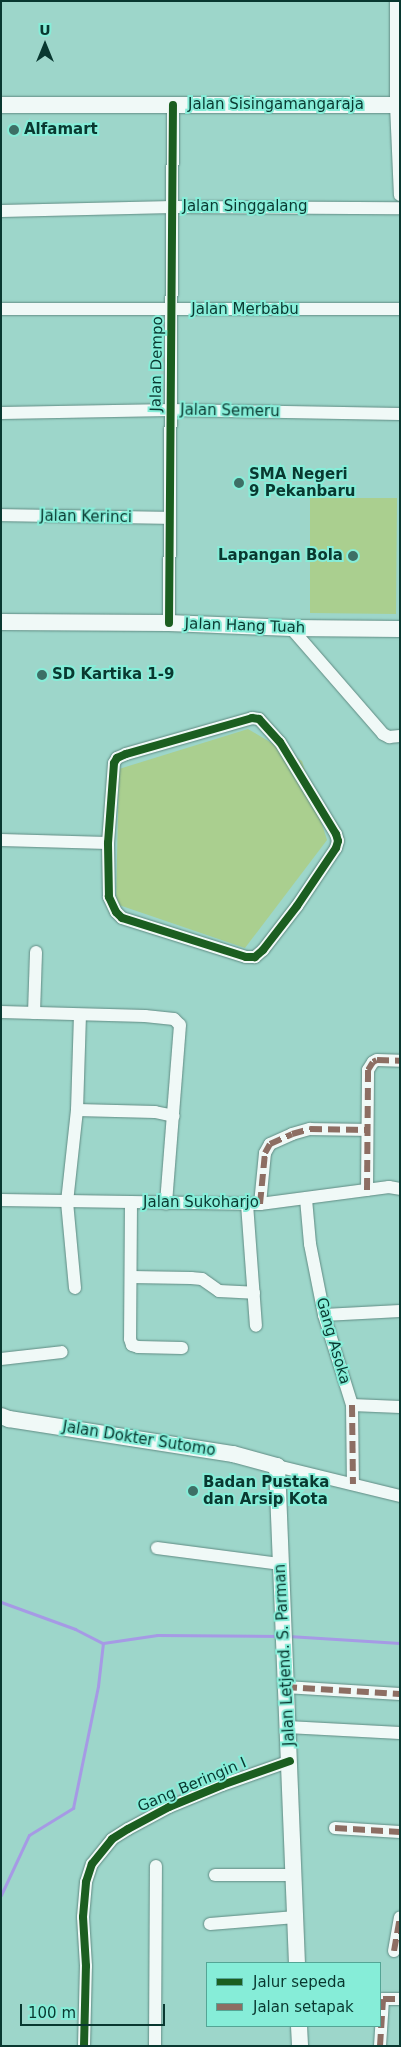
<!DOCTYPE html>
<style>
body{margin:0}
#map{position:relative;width:401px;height:2047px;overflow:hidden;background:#9dd6ca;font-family:"DejaVu Sans",sans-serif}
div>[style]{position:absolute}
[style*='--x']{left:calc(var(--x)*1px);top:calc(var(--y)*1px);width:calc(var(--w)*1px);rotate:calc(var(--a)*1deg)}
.green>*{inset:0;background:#aacf8f}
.stream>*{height:3px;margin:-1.5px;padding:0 1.5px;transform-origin:1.5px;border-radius:1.5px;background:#a69ae5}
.roads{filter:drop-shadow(0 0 1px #608b83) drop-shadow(0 0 1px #608b83)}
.minor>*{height:12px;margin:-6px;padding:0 6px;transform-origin:6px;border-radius:6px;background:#f0f9f7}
.major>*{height:16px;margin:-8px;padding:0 8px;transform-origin:8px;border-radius:8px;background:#f0f9f7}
.quiet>*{height:6px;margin-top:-3px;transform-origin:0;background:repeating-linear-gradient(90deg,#8d6e63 0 12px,transparent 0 18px)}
.cycleway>*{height:8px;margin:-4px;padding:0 4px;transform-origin:4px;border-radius:4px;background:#1b5e20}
.dots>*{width:14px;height:14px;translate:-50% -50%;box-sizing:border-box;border:2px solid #86edd8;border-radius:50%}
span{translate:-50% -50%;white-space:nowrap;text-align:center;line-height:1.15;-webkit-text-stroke:4px #86edd8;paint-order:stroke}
.street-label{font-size:15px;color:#093830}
.poi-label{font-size:15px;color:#093830;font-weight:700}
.left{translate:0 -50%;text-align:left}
.right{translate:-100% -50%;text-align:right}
.frame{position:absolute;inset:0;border:2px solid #093830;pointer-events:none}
.legend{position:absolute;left:206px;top:1962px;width:175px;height:65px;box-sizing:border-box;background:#86edd8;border:1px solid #54a595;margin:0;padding:6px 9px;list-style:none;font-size:15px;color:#093830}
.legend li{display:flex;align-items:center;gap:10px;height:25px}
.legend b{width:25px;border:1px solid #54a595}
.north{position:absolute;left:20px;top:20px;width:50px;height:50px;-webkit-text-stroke:4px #86edd8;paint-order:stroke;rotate:0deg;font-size:14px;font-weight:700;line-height:20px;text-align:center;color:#093830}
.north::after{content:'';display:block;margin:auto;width:18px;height:22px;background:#093830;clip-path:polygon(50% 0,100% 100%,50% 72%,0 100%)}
.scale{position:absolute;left:20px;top:2004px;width:145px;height:22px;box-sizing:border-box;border:2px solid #093830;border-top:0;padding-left:6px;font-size:15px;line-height:18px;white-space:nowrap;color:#093830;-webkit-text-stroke:4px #86edd8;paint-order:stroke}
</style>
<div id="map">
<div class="green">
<div style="clip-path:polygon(310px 498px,397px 498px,396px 614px,310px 613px)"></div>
<div style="clip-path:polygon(248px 729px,302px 761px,327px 840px,245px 948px,116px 904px,119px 769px)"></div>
</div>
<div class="stream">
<div style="--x:1;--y:1602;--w:79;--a:20"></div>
<div style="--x:75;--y:1629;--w:31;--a:27"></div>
<div style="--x:103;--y:1643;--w:55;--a:-8.4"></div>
<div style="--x:157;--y:1635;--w:122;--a:0.5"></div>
<div style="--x:288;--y:1636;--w:112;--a:3.6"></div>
<div style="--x:1;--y:1895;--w:66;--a:-65"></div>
<div style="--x:29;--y:1835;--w:52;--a:-31.5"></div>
<div style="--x:73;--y:1808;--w:125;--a:-78.4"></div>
<div style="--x:98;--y:1686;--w:43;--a:-83.4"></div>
</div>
<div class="roads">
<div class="minor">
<div style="--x:396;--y:1;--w:104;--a:90"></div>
<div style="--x:396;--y:105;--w:90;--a:87.5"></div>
<div style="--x:1;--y:211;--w:172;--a:-1.3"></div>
<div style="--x:173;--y:207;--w:227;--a:0.3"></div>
<div style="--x:1;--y:309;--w:399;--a:0"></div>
<div style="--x:1;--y:413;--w:170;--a:-1"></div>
<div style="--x:171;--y:410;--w:229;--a:1"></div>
<div style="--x:1;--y:515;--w:169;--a:1"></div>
<div style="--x:169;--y:623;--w:518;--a:-89.56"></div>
<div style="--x:291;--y:628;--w:140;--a:49"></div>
<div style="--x:383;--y:734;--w:7;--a:27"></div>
<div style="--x:389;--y:737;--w:11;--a:-5"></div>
<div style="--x:252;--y:718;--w:7;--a:8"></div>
<div style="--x:259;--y:719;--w:31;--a:48"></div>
<div style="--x:280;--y:742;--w:108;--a:58.7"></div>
<div style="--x:336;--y:834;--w:7;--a:74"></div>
<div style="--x:338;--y:841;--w:7;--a:106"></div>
<div style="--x:336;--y:848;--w:70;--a:123.9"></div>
<div style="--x:297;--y:906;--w:56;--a:127.7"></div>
<div style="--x:263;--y:950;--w:11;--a:139"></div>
<div style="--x:255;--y:957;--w:9;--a:180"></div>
<div style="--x:246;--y:957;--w:130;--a:-162.5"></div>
<div style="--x:122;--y:918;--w:8;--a:-135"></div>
<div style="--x:116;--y:912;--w:17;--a:-115"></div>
<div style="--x:109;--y:897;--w:54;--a:-91.1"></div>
<div style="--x:108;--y:843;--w:80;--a:-85.7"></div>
<div style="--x:114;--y:763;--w:6;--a:-59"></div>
<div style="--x:117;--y:758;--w:10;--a:-24"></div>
<div style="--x:126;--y:754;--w:131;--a:-15.9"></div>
<div style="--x:1;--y:840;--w:107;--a:1.6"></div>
<div style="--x:1;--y:1012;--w:144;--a:1.6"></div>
<div style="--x:145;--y:1016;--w:29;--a:6"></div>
<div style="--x:174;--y:1019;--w:8;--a:45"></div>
<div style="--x:180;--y:1025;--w:179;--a:94.5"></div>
<div style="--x:34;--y:1013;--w:61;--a:-88.1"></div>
<div style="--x:77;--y:1110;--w:78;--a:1.5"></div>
<div style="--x:155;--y:1112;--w:19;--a:12"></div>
<div style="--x:367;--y:1190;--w:120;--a:-89.5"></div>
<div style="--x:368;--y:1070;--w:9;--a:-58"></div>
<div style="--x:373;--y:1062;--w:4;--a:-27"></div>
<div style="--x:377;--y:1060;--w:23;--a:2"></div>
<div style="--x:306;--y:1199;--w:45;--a:84.9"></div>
<div style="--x:310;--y:1244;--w:72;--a:78.8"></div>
<div style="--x:324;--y:1315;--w:94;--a:72.7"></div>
<div style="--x:352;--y:1405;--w:79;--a:89.3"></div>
<div style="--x:1;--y:1200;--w:259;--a:0.9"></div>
<div style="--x:260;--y:1204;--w:130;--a:-7.5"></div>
<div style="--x:389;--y:1187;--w:11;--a:10"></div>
<div style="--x:131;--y:1202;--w:137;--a:90.4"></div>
<div style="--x:130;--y:1339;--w:6;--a:72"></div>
<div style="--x:132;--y:1345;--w:6;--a:18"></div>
<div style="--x:138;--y:1347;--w:44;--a:1.3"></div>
<div style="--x:247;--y:1204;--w:122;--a:85.8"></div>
<div style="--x:260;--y:1204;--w:51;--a:-84.4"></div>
<div style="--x:265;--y:1153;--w:10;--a:-61"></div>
<div style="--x:270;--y:1144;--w:24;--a:-24"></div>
<div style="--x:292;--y:1134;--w:19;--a:-16"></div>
<div style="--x:310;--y:1129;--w:57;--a:1"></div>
<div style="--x:131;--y:1277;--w:60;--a:1"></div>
<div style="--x:191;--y:1278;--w:11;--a:5"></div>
<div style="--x:202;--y:1279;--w:21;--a:35"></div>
<div style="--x:219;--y:1291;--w:35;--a:3"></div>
<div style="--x:75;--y:1288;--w:86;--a:-95.3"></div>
<div style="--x:67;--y:1202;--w:93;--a:-83.8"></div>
<div style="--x:77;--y:1110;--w:95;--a:-88.2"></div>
<div style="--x:324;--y:1315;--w:76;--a:-3"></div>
<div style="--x:1;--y:1359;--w:61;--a:-6.5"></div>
<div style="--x:352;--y:1405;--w:48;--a:2.4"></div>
<div style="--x:277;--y:1466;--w:127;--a:13.7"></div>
<div style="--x:157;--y:1548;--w:125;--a:7.4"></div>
<div style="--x:285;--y:1687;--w:115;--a:3.5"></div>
<div style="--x:287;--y:1727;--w:113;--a:3"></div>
<div style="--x:335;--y:1828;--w:65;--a:3.5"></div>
<div style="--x:215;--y:1875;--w:79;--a:0"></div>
<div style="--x:210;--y:1924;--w:86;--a:-4.7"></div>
<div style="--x:394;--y:1951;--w:34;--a:-80"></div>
<div style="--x:84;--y:2046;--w:80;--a:-88.6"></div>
<div style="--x:86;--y:1966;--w:49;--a:-93.5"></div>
<div style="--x:83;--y:1917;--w:35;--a:-85"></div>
<div style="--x:86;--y:1882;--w:19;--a:-72"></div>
<div style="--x:92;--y:1864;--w:32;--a:-51"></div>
<div style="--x:112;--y:1839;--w:19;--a:-32"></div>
<div style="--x:128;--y:1829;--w:47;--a:-28.2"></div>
<div style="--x:169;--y:1807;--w:57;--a:-22.5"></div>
<div style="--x:222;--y:1785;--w:72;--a:-19.4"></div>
<div style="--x:155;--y:2046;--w:180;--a:-89.7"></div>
<div style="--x:380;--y:2046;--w:47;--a:-86.3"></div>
<div style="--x:383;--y:1999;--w:17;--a:0"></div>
</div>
<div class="major">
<div style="--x:1;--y:105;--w:399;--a:0"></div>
<div style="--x:1;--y:622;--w:168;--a:0.3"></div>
<div style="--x:169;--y:623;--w:122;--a:2.3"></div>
<div style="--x:291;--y:628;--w:109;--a:0.5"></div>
<div style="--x:1;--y:1416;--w:9;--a:21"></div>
<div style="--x:9;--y:1419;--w:227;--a:8.9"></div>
<div style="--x:233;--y:1454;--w:46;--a:15.3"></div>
<div style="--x:277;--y:1466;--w:497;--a:87.7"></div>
<div style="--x:299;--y:2026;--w:20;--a:87"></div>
</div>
</div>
<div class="quiet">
<div style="--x:367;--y:1190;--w:120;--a:-89.5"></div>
<div style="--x:368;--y:1070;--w:9;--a:-58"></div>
<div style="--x:373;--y:1062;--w:4;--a:-27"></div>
<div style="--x:377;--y:1060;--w:23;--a:2"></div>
<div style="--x:260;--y:1204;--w:51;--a:-84.4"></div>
<div style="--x:265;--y:1153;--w:10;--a:-61"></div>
<div style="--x:270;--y:1144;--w:24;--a:-24"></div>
<div style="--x:292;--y:1134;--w:19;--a:-16"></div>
<div style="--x:310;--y:1129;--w:57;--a:1"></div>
<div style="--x:352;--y:1405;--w:79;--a:89.3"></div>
<div style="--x:285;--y:1687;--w:115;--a:3.5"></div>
<div style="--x:335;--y:1828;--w:65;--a:3.5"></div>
<div style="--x:394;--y:1951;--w:34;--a:-80"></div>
<div style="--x:380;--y:2046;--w:47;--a:-86.3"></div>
<div style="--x:383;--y:1999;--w:17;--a:0"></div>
</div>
<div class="cycleway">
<div style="--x:169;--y:623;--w:518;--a:-89.56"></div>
<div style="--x:252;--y:718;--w:7;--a:8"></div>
<div style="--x:259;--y:719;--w:31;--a:48"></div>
<div style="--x:280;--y:742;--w:108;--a:58.7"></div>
<div style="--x:336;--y:834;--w:7;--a:74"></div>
<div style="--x:338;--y:841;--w:7;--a:106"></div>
<div style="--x:336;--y:848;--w:70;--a:123.9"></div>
<div style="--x:297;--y:906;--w:56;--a:127.7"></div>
<div style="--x:263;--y:950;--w:11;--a:139"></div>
<div style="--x:255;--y:957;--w:9;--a:180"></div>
<div style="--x:246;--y:957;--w:130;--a:-162.5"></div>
<div style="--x:122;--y:918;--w:8;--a:-135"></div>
<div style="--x:116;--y:912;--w:17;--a:-115"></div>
<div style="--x:109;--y:897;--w:54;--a:-91.1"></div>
<div style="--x:108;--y:843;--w:80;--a:-85.7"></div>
<div style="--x:114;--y:763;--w:6;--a:-59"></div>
<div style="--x:117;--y:758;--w:10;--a:-24"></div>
<div style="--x:126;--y:754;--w:131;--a:-15.9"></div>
<div style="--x:84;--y:2046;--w:80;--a:-88.6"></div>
<div style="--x:86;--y:1966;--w:49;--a:-93.5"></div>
<div style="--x:83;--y:1917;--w:35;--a:-85"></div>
<div style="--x:86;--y:1882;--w:19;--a:-72"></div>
<div style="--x:92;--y:1864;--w:32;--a:-51"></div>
<div style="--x:112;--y:1839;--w:19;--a:-32"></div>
<div style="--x:128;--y:1829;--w:47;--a:-28.2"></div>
<div style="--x:169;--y:1807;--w:57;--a:-22.5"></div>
<div style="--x:222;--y:1785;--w:72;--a:-19.4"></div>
</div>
<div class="dots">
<div style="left:14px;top:130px;background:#3d6f66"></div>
<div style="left:239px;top:483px;background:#3d6f66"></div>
<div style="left:353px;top:556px;background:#3d6f66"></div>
<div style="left:42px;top:675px;background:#3d6f66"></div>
<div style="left:193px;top:1491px;background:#3d6f66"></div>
</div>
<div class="street-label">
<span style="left:276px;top:105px">Jalan Sisingamangaraja</span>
<span style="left:245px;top:207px">Jalan Singgalang</span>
<span style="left:245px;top:310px">Jalan Merbabu</span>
<span style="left:157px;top:364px;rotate:-89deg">Jalan Dempo</span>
<span style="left:230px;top:411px;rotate:1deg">Jalan Semeru</span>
<span style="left:86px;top:517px;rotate:1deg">Jalan Kerinci</span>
<span style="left:245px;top:626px;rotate:2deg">Jalan Hang Tuah</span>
<span style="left:201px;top:1203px">Jalan Sukoharjo</span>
<span style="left:333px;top:1341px;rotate:74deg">Gang Asoka</span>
<span style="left:139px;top:1439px;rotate:9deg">Jalan Dokter Sutomo</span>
<span style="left:285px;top:1655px;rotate:-93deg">Jalan Letjend. S. Parman</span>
<span style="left:192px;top:1785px;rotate:-23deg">Gang Beringin I</span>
</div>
<div class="poi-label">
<span class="left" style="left:24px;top:130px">Alfamart</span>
<span class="left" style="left:249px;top:483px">SMA Negeri<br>9 Pekanbaru</span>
<span class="right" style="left:343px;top:556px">Lapangan Bola</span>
<span class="left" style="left:52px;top:675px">SD Kartika 1-9</span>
<span class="left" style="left:203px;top:1491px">Badan Pustaka<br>dan Arsip Kota</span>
</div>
<div class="frame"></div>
<ul class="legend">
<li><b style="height:6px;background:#1b5e20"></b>Jalur sepeda</li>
<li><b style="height:6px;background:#8d6e63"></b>Jalan setapak</li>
</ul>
<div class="north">U</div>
<div class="scale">100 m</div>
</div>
